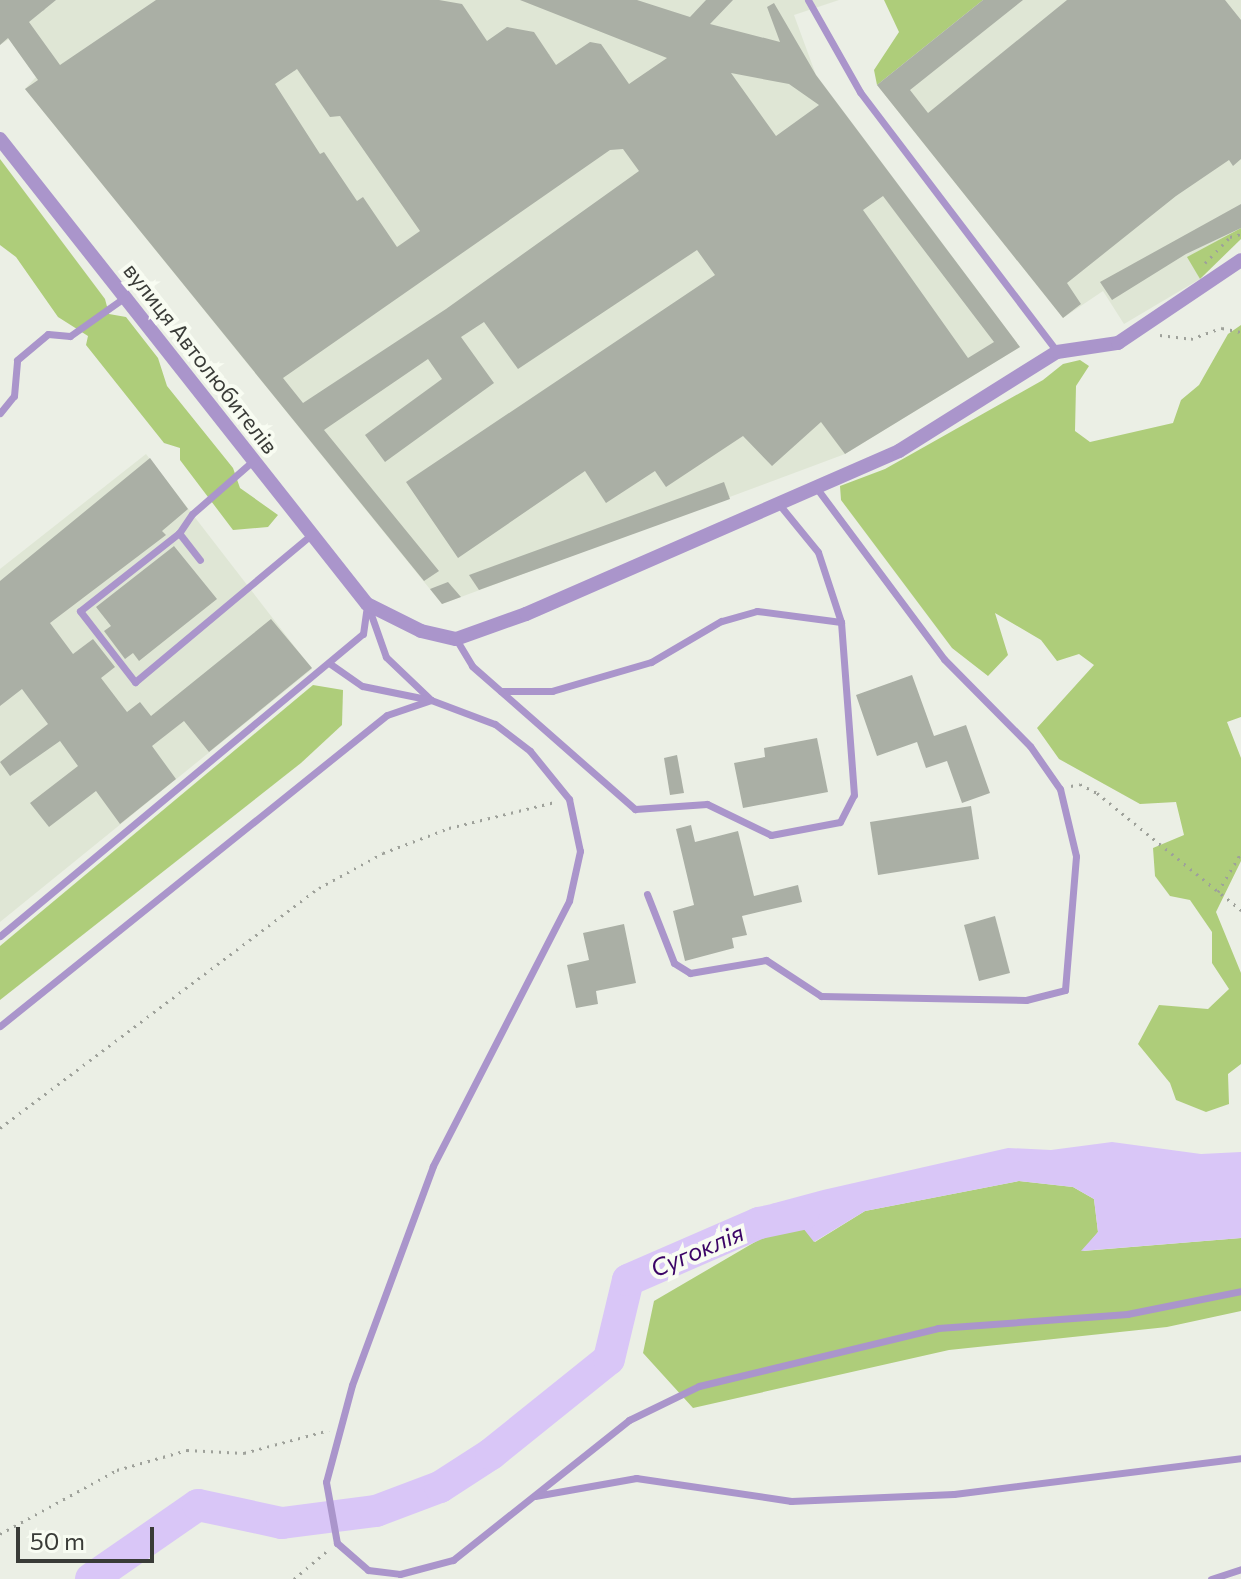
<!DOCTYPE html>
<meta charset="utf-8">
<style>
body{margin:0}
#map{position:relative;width:1241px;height:1579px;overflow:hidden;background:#ebefe5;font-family:Commissioner,sans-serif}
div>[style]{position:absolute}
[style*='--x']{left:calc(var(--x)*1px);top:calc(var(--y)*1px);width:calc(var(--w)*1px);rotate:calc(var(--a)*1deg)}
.built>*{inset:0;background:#dfe6d5}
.green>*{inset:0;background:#aecd7a}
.water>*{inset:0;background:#d9c6f7}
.river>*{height:32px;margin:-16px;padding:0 16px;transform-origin:16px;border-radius:16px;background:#d9c6f7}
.building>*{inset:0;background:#aaafa5}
.path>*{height:3px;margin-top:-1.5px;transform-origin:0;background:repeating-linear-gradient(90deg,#9ea19a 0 2px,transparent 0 8px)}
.lane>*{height:7px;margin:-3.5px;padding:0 3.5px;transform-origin:3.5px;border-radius:3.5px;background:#aa95cb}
.street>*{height:14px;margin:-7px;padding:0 7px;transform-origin:7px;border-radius:7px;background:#aa95cb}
span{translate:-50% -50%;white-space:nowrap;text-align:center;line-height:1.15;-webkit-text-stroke:8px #f8fcf2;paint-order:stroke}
.street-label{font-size:22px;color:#393b37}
.water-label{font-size:24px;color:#3b0466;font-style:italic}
.scale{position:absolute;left:16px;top:1527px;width:138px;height:36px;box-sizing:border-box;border:4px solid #393b37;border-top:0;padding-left:10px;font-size:24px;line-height:28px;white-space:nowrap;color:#393b37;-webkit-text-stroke:6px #f8fcf2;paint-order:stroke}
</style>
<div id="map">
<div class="built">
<div style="clip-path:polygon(0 0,839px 0,794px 15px,816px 75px,1020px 347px,845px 454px,442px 604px,25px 89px,36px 77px,9px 39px,0 45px)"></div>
<div style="clip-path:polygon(983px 0,1241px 0,1241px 228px,1188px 257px,1200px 279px,1124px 324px,1103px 291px,1063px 318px,877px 85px)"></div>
<div style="clip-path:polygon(146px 454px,312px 669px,0 922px,0 569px)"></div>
</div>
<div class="green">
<div style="clip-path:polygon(884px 0,983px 0,877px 85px,874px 70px,899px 32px)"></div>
<div style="clip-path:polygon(0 159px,105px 299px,109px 314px,126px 317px,158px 358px,167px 386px,233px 468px,240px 488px,278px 515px,268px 527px,233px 530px,180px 460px,180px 448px,164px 443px,86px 345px,88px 336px,58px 317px,16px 257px,0 245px)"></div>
<div style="clip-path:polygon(1241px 228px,1241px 239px,1200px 279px,1187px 257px)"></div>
<div style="clip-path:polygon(1241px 325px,1241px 717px,1227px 722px,1241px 758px,1241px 861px,1216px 912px,1241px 973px,1241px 1064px,1228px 1074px,1229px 1104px,1206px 1112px,1176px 1100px,1170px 1083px,1138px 1044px,1159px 1005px,1208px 1009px,1229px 989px,1212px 963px,1212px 932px,1190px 900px,1170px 896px,1155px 876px,1153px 848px,1184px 835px,1176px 802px,1140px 804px,1059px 759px,1037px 728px,1094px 665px,1079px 654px,1057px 661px,1041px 640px,995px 613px,1008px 655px,988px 676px,952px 648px,841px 500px,840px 486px,885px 469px,1043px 380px,1063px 364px,1080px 360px,1089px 366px,1076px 386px,1075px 431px,1090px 442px,1173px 423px,1181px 400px,1199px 385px,1228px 334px)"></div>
<div style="clip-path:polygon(313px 685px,343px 690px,342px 725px,301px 763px,0 1000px,0 946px)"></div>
<div style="clip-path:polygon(1019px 1181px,1073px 1187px,1094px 1199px,1098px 1232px,1083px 1251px,1241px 1238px,1241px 1311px,1167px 1327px,949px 1350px,693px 1408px,643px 1353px,654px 1301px,767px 1235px,799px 1222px,815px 1242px,865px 1211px)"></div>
</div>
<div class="water">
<div style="clip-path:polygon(1112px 1142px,1201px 1154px,1241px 1152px,1241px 1238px,1081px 1251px,1098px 1232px,1094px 1199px,1073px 1187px,1019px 1181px,865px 1211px,814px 1242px,799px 1223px,768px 1235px,759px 1223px,771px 1204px,823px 1190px,1008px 1148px,1051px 1150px)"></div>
</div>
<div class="river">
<div style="--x:91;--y:1579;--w:130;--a:-34.7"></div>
<div style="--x:198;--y:1505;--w:86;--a:12.1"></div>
<div style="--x:282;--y:1523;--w:95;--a:-7.3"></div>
<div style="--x:376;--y:1511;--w:68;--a:-20.6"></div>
<div style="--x:440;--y:1487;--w:61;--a:-32.9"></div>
<div style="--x:491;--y:1454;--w:151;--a:-38.8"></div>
<div style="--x:609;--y:1359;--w:81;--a:-76.5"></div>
<div style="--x:628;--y:1280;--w:143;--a:-23.5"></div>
<div style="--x:759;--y:1223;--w:45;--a:-11.6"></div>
</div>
<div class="building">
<div style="clip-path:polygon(evenodd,0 0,56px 0,29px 22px,60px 65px,156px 0,439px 0,462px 4px,487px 41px,507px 27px,534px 32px,556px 65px,590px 42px,601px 44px,629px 84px,667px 58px,520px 0,637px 0,690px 17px,706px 0,733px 0,710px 24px,780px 42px,767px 7px,774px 3px,816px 75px,1020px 347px,845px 454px,821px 422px,772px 466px,743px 436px,666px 487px,655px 471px,606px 503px,585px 471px,458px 558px,406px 482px,715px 275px,697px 250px,518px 369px,484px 322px,461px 337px,494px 383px,385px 462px,365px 435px,442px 379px,428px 359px,324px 430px,439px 571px,424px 581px,25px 89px,38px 80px,8px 38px,0 45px,0 0,297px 69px,330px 117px,340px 116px,420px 231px,397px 247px,363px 197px,357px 201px,324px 152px,320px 154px,275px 84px,297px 69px,0 0,731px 73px,789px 84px,819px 105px,776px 136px,731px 73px,0 0,623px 149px,639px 171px,446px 309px,303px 403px,283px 378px,610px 150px,623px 149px,0 0,883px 196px,901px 220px,994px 342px,968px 358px,863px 210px,883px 196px)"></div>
<div style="clip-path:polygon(983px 0,1023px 0,910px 90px,928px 113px,1067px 0,1225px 0,1241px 20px,1241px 159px,1233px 166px,1229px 160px,1176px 196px,1067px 283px,1081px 304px,1063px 318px,877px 85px)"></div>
<div style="clip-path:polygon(1241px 204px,1241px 228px,1186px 254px,1112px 300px,1100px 282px)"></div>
<div style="clip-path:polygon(150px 458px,188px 509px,162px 531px,166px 535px,50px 623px,73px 654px,93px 639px,115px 667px,101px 678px,127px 712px,140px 702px,151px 716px,271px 619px,312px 668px,209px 752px,184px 721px,152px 746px,176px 779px,120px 824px,96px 791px,49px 827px,30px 803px,78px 766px,60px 741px,10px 776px,0 762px,48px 724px,22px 689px,0 706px,0 581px)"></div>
<div style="clip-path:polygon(724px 482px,730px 499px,479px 590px,469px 575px)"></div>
<div style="clip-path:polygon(174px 546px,217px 599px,139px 661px,133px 653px,125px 659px,104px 631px,111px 626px,96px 607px)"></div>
<div style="clip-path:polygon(448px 582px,461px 597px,442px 604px,430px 589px)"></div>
<div style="clip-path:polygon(912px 675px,934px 736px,966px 725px,990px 793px,962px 803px,947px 761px,926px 768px,917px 742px,877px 756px,856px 695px)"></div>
<div style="clip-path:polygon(817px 738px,828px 792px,743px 808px,734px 763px,765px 757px,764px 748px)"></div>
<div style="clip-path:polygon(677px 755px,684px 793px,670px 795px,664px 758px)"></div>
<div style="clip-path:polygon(971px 806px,979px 859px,878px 875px,870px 822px)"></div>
<div style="clip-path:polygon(691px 825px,695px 842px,738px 831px,754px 896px,798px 885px,802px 902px,742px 916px,747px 935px,732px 938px,734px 948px,685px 961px,673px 911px,694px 905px,676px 829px)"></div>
<div style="clip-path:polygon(995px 916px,1010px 973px,979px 981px,964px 925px)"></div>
<div style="clip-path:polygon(624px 924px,636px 983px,596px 991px,598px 1004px,576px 1008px,567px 965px,589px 960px,583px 933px)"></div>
</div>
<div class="path">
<div style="--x:1205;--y:263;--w:36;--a:-46"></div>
<div style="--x:1230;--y:237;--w:11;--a:-15"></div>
<div style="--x:1160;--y:335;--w:31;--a:7"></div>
<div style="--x:1191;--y:339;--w:33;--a:-20"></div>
<div style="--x:1222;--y:328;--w:19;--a:12"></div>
<div style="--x:1071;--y:786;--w:9;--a:-13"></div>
<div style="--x:1080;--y:784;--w:19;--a:28"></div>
<div style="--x:1097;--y:793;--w:186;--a:39.1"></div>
<div style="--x:1218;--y:892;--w:45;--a:-59.5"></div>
<div style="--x:0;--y:1128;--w:399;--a:-37"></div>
<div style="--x:319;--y:888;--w:73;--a:-28.7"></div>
<div style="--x:383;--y:853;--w:71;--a:-20.7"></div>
<div style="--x:449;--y:828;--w:109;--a:-13.8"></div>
<div style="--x:0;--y:1534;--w:133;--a:-28.7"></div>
<div style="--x:117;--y:1470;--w:73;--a:-15.9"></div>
<div style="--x:187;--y:1450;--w:57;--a:3"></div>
<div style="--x:244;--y:1453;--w:88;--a:-15.1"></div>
<div style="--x:294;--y:1579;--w:45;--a:-40.5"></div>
</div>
<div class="lane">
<div style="--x:808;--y:0;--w:106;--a:60.5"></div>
<div style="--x:860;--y:92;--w:326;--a:52.8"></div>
<div style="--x:0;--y:413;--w:22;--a:-51"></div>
<div style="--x:14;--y:396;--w:36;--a:-85"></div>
<div style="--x:17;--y:360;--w:40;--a:-40"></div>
<div style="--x:48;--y:334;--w:22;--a:5"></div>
<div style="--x:70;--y:336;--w:67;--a:-35.3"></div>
<div style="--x:254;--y:460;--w:82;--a:138.9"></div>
<div style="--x:192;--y:514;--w:23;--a:124"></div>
<div style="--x:179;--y:533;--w:126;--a:141.8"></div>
<div style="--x:80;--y:611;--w:90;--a:52.2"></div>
<div style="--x:135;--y:682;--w:231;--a:-39.9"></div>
<div style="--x:778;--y:503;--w:63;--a:50.8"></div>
<div style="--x:818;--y:552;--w:74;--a:71.8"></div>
<div style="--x:179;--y:533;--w:34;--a:52"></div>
<div style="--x:368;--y:606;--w:54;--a:70.6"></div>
<div style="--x:386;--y:657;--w:62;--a:43.7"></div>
<div style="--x:431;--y:700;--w:68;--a:20.6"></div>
<div style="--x:495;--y:724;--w:44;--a:37.6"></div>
<div style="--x:530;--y:751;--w:62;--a:50.9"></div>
<div style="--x:569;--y:799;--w:53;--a:78.1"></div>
<div style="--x:580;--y:851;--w:51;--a:102.4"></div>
<div style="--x:569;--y:901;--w:298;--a:117.2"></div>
<div style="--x:433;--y:1166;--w:233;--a:110.3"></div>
<div style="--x:352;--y:1385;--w:100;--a:105"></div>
<div style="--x:326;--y:1482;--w:62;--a:79.8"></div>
<div style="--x:337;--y:1543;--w:41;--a:41.1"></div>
<div style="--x:368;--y:1570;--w:32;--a:7"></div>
<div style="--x:400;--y:1574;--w:55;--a:-14.8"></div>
<div style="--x:453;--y:1560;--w:225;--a:-38.5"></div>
<div style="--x:629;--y:1420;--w:78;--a:-25.9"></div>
<div style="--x:699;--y:1386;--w:246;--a:-13.6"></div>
<div style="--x:938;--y:1328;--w:190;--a:-4.2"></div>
<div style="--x:1127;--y:1314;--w:116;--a:-11.4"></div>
<div style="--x:456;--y:639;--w:31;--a:59"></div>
<div style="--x:472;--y:666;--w:217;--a:41.3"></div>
<div style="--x:635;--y:809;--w:72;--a:-4"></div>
<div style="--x:707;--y:804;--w:71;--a:25.8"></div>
<div style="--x:771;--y:835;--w:70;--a:-10.7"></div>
<div style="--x:840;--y:822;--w:30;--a:-63"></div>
<div style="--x:854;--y:795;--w:173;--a:-94.3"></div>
<div style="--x:841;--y:622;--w:85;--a:-172.5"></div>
<div style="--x:757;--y:611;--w:37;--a:164"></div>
<div style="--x:721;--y:621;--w:81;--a:149.6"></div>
<div style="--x:651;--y:662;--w:103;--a:163.7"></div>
<div style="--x:552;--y:691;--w:51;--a:180"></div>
<div style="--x:647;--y:894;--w:74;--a:68.6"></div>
<div style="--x:674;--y:963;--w:19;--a:32"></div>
<div style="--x:690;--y:973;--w:77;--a:-9.7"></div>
<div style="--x:766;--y:960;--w:66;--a:33.2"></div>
<div style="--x:821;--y:996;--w:205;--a:1.1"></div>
<div style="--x:1026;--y:1000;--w:40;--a:-14.4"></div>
<div style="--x:1065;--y:990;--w:134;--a:-85.3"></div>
<div style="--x:1076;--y:856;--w:69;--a:-103.4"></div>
<div style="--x:1060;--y:789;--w:52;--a:-124.9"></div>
<div style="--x:1030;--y:746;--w:122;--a:-134.7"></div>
<div style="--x:944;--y:659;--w:216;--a:-126.7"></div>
<div style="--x:0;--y:936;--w:472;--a:-39.8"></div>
<div style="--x:363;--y:634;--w:28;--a:-82"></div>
<div style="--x:0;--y:1026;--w:496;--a:-38.8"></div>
<div style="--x:387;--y:715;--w:46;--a:-18.8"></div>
<div style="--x:431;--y:700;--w:70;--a:-168.5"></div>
<div style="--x:362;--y:686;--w:40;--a:-145.1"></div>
<div style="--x:535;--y:1496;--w:103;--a:-10.1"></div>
<div style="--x:636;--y:1478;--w:157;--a:8.4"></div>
<div style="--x:791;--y:1501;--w:163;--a:-2.5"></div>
<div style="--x:954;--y:1494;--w:289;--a:-7.1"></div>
<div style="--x:1211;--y:1579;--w:32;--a:-18"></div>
</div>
<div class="street">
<div style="--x:0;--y:139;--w:592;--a:51.72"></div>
<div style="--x:367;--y:604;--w:60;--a:26.6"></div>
<div style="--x:421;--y:631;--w:36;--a:13"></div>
<div style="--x:456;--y:639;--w:74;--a:-19.7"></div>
<div style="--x:526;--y:614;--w:407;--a:-23.6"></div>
<div style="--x:899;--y:451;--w:186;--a:-32.1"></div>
<div style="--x:1057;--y:352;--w:62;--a:-8.4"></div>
<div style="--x:1118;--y:343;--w:148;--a:-34"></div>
</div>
<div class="street-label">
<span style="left:201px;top:358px;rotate:52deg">вулиця Автолюбителів</span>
</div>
<div class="water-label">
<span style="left:697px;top:1250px;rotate:-23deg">Сугоклія</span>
</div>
<div class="scale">50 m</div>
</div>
